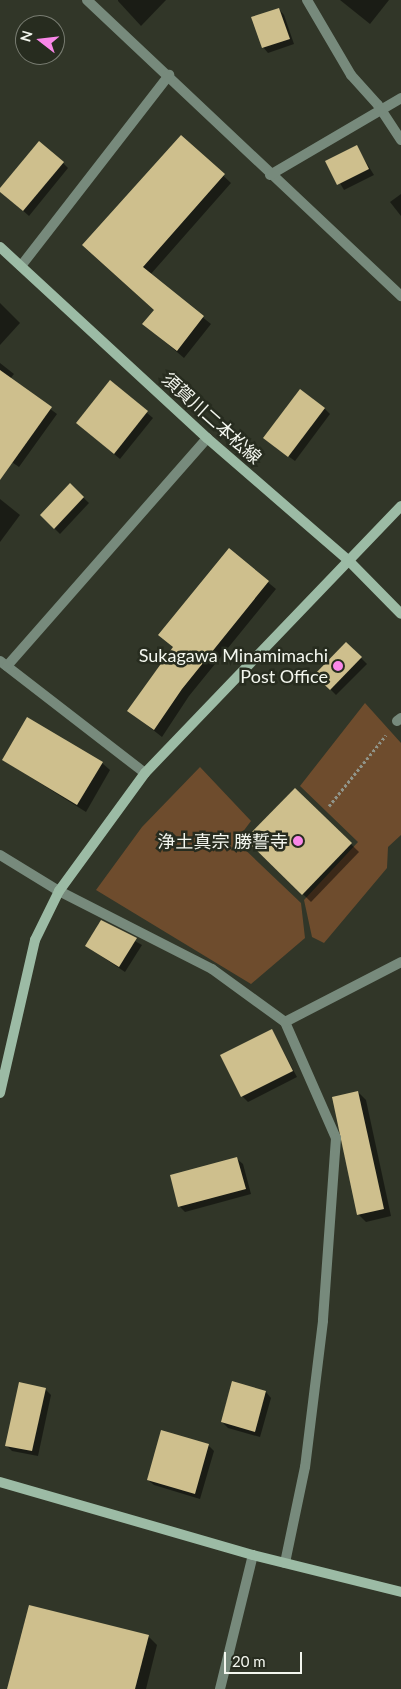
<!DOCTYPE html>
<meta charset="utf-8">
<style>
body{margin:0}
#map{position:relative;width:401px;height:1689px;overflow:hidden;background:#313628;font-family:Lato,"Noto Sans JP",sans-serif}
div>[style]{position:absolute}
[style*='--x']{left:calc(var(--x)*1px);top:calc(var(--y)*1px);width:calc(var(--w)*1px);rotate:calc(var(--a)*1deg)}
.green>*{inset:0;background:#6e4c2d}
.shadow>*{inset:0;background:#0007}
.building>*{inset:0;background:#cebf8d}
.path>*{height:3px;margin-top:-1.5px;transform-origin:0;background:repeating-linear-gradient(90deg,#909489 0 2.5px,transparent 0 5px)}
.lane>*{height:10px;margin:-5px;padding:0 5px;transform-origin:5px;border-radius:5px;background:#778a7c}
.street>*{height:10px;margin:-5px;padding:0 5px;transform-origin:5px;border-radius:5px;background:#778a7c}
.secondary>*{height:10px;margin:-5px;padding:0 5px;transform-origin:5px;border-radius:5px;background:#9cbba5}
.dots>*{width:14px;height:14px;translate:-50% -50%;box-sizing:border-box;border:2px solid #272c1f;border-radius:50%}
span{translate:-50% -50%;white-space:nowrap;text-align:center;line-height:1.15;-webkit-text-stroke:5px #272c1f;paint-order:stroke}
.street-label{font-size:18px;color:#f3f6ee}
.poi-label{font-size:18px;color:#f3f6ee}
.right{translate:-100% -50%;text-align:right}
.north{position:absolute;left:15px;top:15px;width:50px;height:50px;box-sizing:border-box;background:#272c1f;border:1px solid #797d72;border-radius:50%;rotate:286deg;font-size:14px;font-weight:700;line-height:20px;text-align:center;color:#f3f6ee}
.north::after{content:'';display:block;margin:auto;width:18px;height:22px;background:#f987e8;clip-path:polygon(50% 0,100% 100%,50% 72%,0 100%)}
.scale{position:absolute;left:224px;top:1652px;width:78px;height:22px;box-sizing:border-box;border:2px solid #f3f6ee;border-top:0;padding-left:6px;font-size:15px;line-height:18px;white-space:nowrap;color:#f3f6ee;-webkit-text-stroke:4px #272c1f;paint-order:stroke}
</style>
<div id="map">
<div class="green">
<div style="clip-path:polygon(365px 703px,401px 743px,401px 835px,388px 847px,387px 868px,324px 943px,312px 937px,304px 900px,358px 842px,300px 786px)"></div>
<div style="clip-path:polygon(200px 767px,251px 821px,236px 841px,301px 903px,305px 938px,251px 984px,96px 890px,142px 827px)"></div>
</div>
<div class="shadow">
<div style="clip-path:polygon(166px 0,141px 26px,118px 1px,118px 0)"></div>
<div style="clip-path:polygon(340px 0,389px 0,370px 24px)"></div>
<div style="clip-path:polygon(279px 9px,284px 15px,294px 44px,268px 53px,263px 47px)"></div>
<div style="clip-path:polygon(181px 136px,231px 183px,150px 275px,211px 324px,184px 358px,144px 324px,155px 310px,91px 252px)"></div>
<div style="clip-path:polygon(356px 146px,374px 175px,344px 190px,327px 161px)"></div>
<div style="clip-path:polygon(63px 163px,68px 168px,29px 216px,0 190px)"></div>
<div style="clip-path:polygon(401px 194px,401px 216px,390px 202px)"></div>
<div style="clip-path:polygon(0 303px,20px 323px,0 345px)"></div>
<div style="clip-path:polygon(0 363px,14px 374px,10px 379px,57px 414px,19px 467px,0 454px)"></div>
<div style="clip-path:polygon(110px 382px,153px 418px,120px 459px,83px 428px)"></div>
<div style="clip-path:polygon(324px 408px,330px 414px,295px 461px,270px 443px)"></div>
<div style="clip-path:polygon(70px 485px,89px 503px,60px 534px,41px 515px)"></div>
<div style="clip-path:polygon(0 499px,20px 515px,0 542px)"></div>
<div style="clip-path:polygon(229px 550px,276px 589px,189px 696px,162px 737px,129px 711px,174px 648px,160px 635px)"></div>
<div style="clip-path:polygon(346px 643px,367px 664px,336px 695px,316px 675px)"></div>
<div style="clip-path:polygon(3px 760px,102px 763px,110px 770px,86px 812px)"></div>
<div style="clip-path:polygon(295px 789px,359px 852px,311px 902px,247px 839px)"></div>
<div style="clip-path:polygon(101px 922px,142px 945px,125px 972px,86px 946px)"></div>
<div style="clip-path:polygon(272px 1030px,297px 1077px,248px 1102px,242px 1096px)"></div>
<div style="clip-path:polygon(358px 1092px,366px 1100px,391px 1216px,366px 1222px,358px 1214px)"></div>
<div style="clip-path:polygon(237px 1159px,243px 1164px,251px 1194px,185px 1212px,179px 1206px)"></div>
<div style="clip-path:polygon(233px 1383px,266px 1392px,271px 1398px,260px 1437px,228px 1428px,222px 1422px)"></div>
<div style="clip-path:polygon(45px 1389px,51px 1395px,38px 1456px,12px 1451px,6px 1445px)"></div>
<div style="clip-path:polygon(208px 1445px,214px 1451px,200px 1499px,154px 1485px,148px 1480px)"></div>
<div style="clip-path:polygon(148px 1636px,157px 1645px,146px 1689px,9px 1689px)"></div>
</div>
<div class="building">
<div style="clip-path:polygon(279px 8px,290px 39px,262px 48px,251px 17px)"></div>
<div style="clip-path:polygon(181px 135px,225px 174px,143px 267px,204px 316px,177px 351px,142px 324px,154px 310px,82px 245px)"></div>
<div style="clip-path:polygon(39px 141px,64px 162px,23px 211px,0 192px,0 188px)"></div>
<div style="clip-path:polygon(357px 145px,369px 169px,337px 185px,325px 161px)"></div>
<div style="clip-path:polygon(0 370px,52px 407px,0 480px)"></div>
<div style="clip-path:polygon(110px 380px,148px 411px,114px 454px,76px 423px)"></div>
<div style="clip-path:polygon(300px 389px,325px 408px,288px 457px,263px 438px)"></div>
<div style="clip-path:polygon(70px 483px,84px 497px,54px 529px,40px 515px)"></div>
<div style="clip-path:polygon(229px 548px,269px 581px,182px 689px,154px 730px,127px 711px,173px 647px,158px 635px)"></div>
<div style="clip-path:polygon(346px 642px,362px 657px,330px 690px,314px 675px)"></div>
<div style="clip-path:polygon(27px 717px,103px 762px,77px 805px,2px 760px)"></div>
<div style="clip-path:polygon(295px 788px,352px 843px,302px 895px,245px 839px)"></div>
<div style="clip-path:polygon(101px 920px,137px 938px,119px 967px,85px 946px)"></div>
<div style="clip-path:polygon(272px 1029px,293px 1071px,241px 1097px,220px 1055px)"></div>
<div style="clip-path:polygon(358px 1091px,384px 1209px,357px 1215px,332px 1097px)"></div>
<div style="clip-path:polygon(237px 1157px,246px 1189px,178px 1207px,170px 1175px)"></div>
<div style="clip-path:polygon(232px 1381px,266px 1391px,255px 1432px,221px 1422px)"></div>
<div style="clip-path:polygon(19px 1382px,46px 1388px,32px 1451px,5px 1446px)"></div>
<div style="clip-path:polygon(161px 1430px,209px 1444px,195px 1494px,147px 1480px)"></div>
<div style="clip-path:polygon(29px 1605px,149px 1635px,135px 1689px,7px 1689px)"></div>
</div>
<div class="path">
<div style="--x:329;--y:806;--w:91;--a:-51.2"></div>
</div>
<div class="lane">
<div style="--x:307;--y:0;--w:87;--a:59.6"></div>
<div style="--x:351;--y:75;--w:40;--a:48"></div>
<div style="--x:378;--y:105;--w:42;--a:56.7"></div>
<div style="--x:397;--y:721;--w:5;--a:-37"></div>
</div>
<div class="street">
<div style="--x:87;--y:0;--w:432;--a:43.3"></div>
<div style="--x:270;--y:175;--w:152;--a:-30.4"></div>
<div style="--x:21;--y:266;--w:242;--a:-52.2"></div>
<div style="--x:0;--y:661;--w:183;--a:37.7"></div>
<div style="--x:7;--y:666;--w:303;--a:-48.7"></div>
<div style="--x:0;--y:855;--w:69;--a:31.4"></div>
<div style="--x:59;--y:891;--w:172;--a:27"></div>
<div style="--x:212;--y:969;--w:90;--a:36"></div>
<div style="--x:285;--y:1022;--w:127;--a:66.3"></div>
<div style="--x:336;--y:1138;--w:183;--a:94.1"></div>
<div style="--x:323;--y:1321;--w:147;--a:97"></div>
<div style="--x:305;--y:1467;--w:98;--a:101.8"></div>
<div style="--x:285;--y:1022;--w:131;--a:-27.3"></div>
<div style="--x:220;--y:1689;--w:138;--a:-76.2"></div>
</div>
<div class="secondary">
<div style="--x:0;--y:247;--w:282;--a:42.7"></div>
<div style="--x:207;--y:438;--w:188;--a:40.9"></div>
<div style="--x:349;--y:561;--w:74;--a:45.5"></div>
<div style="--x:0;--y:1093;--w:157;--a:-77.1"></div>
<div style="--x:35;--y:940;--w:55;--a:-63.9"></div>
<div style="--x:59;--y:891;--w:146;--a:-53.9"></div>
<div style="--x:145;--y:773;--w:370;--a:-46.2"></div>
<div style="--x:0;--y:1482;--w:263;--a:16.1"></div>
<div style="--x:253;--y:1555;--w:153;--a:14"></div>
</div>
<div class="dots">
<div style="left:338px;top:666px;background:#f987e8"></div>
<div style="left:298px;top:841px;background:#f987e8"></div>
</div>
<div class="street-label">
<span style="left:212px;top:418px;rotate:42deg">須賀川二本松線</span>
</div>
<div class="poi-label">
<span class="right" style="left:328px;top:666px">Sukagawa Minamimachi<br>Post Office</span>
<span class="right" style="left:288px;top:841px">浄土真宗 勝誓寺</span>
</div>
<div class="north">N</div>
<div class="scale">20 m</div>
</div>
